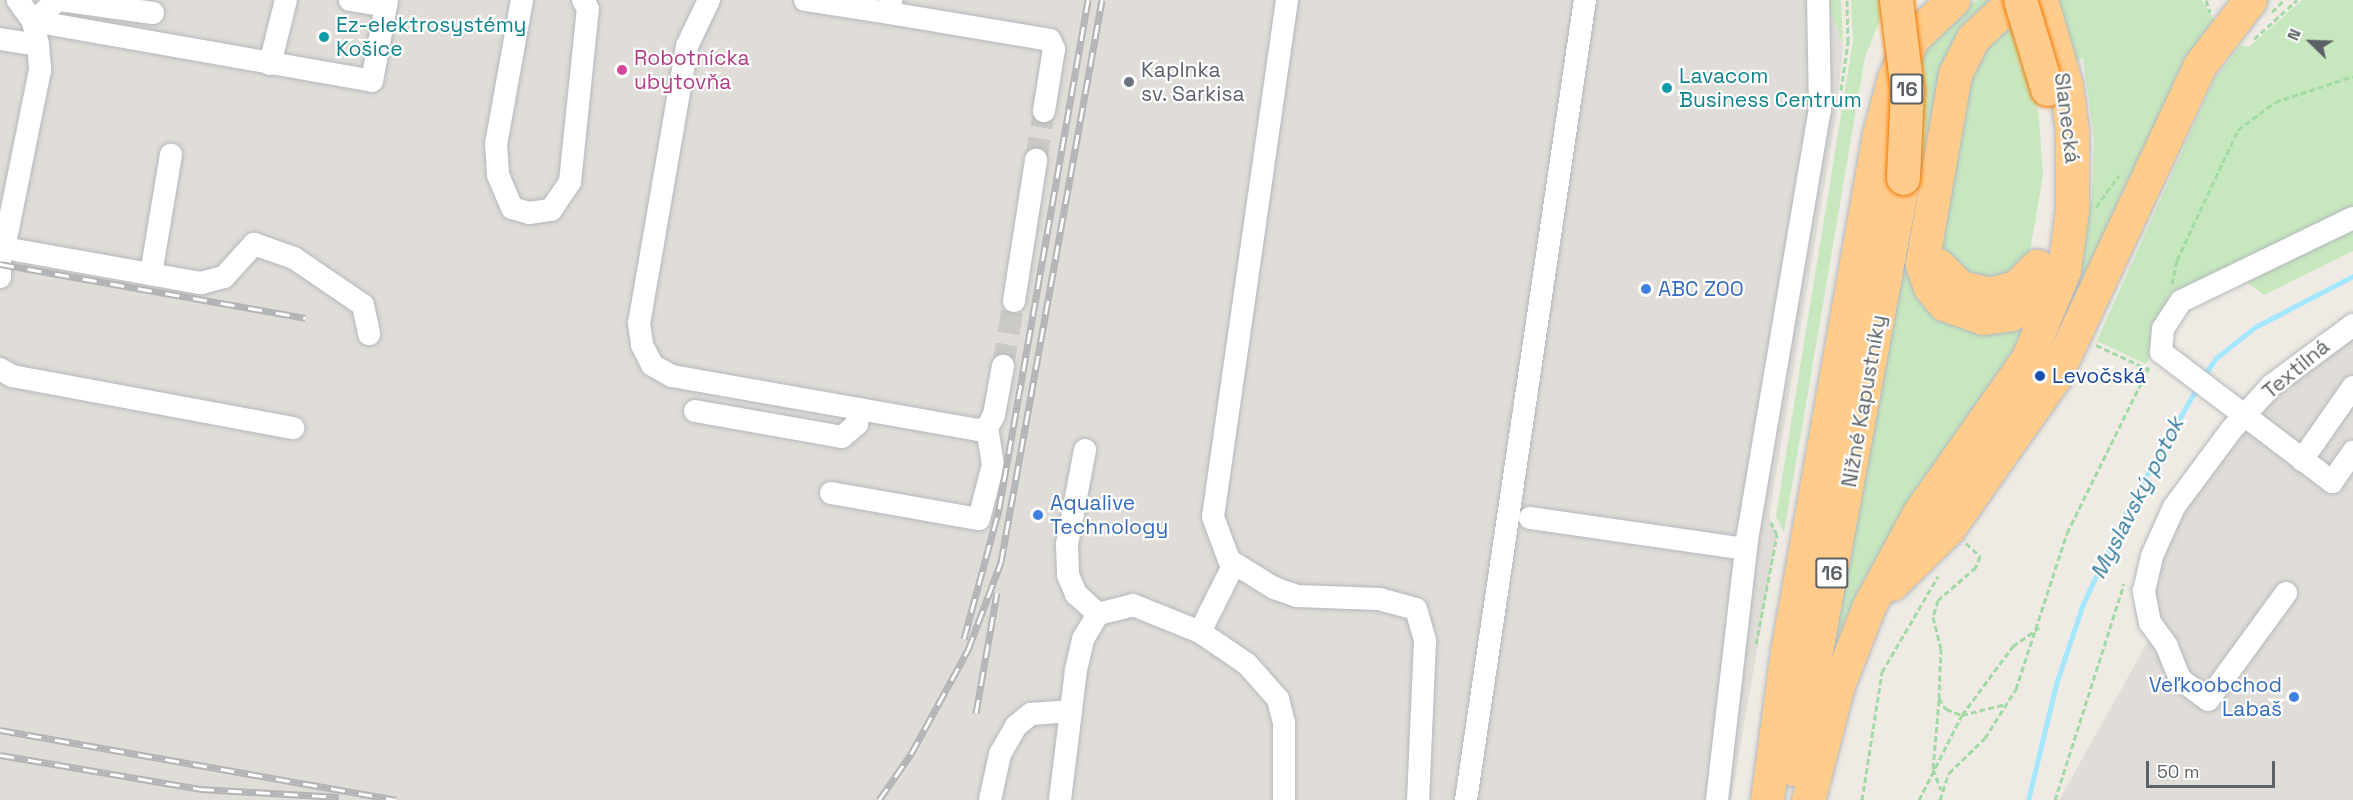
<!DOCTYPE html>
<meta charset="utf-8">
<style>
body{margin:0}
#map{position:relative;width:2353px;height:800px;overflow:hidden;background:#efebe4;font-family:"Space Grotesk",sans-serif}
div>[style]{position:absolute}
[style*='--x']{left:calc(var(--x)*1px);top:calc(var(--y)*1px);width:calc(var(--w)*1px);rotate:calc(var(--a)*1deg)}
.industrial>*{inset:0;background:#e0ddd8}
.green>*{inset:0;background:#c7e8bf}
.stream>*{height:5px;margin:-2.5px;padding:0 2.5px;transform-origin:2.5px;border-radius:2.5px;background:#a4e8ff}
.minor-tunnel>*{height:22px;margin-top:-11px;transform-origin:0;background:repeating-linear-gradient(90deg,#cac9c4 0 22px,transparent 0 33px)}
.path>*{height:3px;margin-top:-1.5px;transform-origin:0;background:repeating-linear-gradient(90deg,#a2daa6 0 6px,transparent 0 9px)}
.roads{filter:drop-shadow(0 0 2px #b4b8bc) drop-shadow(0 0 2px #b4b8bc)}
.minor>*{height:22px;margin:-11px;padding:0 11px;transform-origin:11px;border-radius:11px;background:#fff}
.highway>*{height:33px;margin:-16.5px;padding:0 16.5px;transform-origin:16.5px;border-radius:16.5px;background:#ffcc8b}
.rail>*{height:7px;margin-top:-3.5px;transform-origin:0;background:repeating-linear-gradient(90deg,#fff 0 14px,#b3b4b5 0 28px);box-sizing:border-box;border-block:2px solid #b3b4b5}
.bridges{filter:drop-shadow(0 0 2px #f37900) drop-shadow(0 0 2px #f37900)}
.highway-bridge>*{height:33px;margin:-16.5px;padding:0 16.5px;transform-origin:16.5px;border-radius:16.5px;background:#ffcc8b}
.dots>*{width:16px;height:16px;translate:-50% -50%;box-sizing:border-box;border:3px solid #fff;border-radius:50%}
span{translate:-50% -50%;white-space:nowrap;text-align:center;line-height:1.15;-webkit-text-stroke:4.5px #fff;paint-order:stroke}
.shield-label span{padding:2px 4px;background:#fff;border:2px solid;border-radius:4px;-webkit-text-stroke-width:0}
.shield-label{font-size:20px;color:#5c6265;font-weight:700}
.culture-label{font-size:21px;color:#0d838f}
.left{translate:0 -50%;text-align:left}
.hotel-label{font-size:21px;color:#b23c85}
.worship-label{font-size:21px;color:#5b616d}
.street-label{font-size:21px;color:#5c6265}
.shop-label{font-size:21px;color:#366cbe}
.right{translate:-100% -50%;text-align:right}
.transit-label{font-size:21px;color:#164399}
.water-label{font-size:22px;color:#34799b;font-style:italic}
.north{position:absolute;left:2281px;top:12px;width:60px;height:60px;-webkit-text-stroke:4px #fff;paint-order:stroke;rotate:293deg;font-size:16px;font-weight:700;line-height:24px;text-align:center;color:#5c6265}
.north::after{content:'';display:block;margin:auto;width:21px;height:27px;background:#5c6265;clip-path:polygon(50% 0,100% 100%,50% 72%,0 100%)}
.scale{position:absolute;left:2146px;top:761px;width:129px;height:27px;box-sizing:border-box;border:3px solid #5c6265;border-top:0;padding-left:8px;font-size:18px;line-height:21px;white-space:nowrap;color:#5c6265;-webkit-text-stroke:4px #fff;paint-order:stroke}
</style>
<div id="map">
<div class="industrial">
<div style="clip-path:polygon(0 0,1827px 0,1843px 45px,1837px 111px,1769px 516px,1777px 535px,1731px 800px,0 800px)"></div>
<div style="clip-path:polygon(2353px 325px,2353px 800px,2059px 800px,2155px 629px,2152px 556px,2232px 429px)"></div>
</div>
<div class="green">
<div style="clip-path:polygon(1827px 0,1841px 0,1843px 45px)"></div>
<div style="clip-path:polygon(1851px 0,1888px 0,1865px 57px,1784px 533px,1776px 516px,1853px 41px)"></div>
<div style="clip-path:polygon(1978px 0,1994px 0,1909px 253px,2028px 323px,1822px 702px,1917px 180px,1913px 59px,1955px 13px)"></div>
<div style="clip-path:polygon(2052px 0,2202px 0,2216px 23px,2142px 158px,2038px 373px,2092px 198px,2094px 137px,2083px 58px,2028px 70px,2038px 106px,2043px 175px,2028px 263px,1984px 285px,1944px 256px,1939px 244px,1973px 63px,2003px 25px)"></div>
<div style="clip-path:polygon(2302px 0,2353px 0,2353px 251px,2264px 295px,2233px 272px,2179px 297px,2146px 364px,2097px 341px,2215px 78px,2241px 45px,2249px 47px)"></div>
</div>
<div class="stream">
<div style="--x:2203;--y:377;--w:23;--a:-56"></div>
<div style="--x:2216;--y:358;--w:50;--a:-38.5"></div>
<div style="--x:2255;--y:327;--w:110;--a:-27.5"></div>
<div style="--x:2028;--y:800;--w:119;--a:-76.4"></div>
<div style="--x:2056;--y:684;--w:84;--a:-71.4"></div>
<div style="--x:2083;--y:604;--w:111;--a:-65"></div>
<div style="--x:2130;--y:503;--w:133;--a:-59.8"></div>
</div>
<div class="minor-tunnel">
<div style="--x:1036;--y:160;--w:50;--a:-80.7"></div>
<div style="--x:1003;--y:366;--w:66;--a:-80.4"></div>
</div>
<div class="path">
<div style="--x:2206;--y:0;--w:13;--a:72"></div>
<div style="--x:2272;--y:12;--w:17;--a:-45"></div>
<div style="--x:2254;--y:39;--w:58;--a:-42.2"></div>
<div style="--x:1841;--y:90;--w:49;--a:-81.7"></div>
<div style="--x:1848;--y:42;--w:42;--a:-91.4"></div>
<div style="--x:2096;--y:207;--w:39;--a:-54"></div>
<div style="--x:2172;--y:284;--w:25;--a:-78"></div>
<div style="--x:2177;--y:260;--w:144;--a:-64.9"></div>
<div style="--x:2238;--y:130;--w:46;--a:-37.1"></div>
<div style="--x:2275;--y:102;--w:82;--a:-18.4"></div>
<div style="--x:2096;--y:345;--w:57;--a:24.8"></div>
<div style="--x:1966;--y:543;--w:19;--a:43"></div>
<div style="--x:1980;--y:556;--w:12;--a:110"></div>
<div style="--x:1976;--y:567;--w:50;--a:139"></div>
<div style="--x:1938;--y:600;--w:18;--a:106"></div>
<div style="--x:1933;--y:617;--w:32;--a:76"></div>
<div style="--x:1941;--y:648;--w:50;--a:92.3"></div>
<div style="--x:1939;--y:698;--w:13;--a:58"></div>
<div style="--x:1946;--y:709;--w:17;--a:21"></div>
<div style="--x:1962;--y:715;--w:86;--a:-53.5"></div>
<div style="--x:2013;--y:646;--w:32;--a:-35"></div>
<div style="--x:1756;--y:644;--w:111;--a:-79.1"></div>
<div style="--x:1777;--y:535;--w:14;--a:-115"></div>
<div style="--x:1939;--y:700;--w:69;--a:95"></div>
<div style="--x:1933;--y:769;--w:22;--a:69"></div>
<div style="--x:1862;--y:800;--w:130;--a:-81.1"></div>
<div style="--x:1882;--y:672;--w:111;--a:-59.7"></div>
<div style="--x:1919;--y:800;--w:95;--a:-63.2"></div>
<div style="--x:1962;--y:715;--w:45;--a:-14"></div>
<div style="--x:1940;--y:800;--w:28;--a:-72"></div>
<div style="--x:1949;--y:773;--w:50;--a:-44.2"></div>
<div style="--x:1985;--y:738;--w:58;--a:-57.7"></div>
<div style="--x:2016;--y:689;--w:164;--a:-71.9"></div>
<div style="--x:2067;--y:533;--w:185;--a:-63.7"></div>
<div style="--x:2055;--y:800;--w:227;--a:-72.3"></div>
</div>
<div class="roads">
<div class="minor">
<div style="--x:350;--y:0;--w:36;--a:9"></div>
<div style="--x:522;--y:0;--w:146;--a:100.2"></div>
<div style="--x:496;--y:144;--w:31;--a:86"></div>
<div style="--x:498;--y:175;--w:36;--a:67"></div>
<div style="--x:512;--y:208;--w:18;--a:16"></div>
<div style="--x:529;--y:213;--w:22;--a:-8"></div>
<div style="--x:551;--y:210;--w:34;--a:-56"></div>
<div style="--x:570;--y:182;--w:174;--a:-84.1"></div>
<div style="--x:588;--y:9;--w:10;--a:-119"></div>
<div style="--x:709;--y:0;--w:51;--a:115.6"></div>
<div style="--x:687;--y:46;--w:281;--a:99.8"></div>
<div style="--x:639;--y:323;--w:22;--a:82"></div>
<div style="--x:642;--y:345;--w:22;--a:63"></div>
<div style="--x:652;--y:365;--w:23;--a:29"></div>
<div style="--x:672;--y:376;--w:311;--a:10"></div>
<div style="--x:978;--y:430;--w:9;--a:-13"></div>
<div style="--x:987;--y:428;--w:15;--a:-62"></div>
<div style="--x:994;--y:415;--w:50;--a:-79.6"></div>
<div style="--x:805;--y:0;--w:85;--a:8.8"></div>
<div style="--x:889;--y:13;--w:13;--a:-81"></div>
<div style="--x:1287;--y:0;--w:522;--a:98.15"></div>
<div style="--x:1213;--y:517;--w:46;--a:69.6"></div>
<div style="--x:1229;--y:560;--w:53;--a:31.9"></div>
<div style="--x:1274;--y:588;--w:24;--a:19"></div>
<div style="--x:1297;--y:596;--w:82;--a:2.1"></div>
<div style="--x:1379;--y:599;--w:38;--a:15"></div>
<div style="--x:1416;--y:609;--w:33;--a:74"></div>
<div style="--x:1425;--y:641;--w:159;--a:92.5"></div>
<div style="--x:153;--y:13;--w:96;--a:-172.2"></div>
<div style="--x:58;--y:0;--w:33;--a:140"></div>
<div style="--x:33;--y:21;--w:344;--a:10"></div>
<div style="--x:372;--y:81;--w:82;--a:-79.5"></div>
<div style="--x:889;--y:13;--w:163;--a:9.5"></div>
<div style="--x:1050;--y:40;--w:10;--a:66"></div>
<div style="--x:1054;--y:49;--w:63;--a:99.2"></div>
<div style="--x:0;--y:39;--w:38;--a:9"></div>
<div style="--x:38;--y:45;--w:25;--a:-102"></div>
<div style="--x:33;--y:21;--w:26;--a:-126"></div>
<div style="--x:38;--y:45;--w:25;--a:85"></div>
<div style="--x:40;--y:70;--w:182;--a:101.4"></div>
<div style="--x:4;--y:248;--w:200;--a:10.1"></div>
<div style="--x:201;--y:283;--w:24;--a:-15"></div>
<div style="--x:224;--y:277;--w:45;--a:-47.7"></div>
<div style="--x:254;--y:244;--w:42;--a:19.3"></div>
<div style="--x:294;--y:258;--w:83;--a:34.3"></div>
<div style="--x:363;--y:305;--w:30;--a:78"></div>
<div style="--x:270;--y:64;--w:66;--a:-76"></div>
<div style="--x:2353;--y:218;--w:191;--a:154.2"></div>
<div style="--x:2181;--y:301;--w:33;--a:123"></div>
<div style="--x:2163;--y:329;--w:23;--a:95"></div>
<div style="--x:2161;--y:352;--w:215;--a:37.2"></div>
<div style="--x:2332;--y:482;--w:37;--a:-55"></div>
<div style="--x:0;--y:247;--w:30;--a:90"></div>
<div style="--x:151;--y:274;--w:121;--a:-80.5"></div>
<div style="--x:1014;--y:301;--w:143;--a:-81.1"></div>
<div style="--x:0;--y:369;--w:14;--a:30"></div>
<div style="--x:12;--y:376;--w:286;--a:10.5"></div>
<div style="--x:695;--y:411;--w:149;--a:10"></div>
<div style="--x:842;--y:437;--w:20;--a:-41"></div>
<div style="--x:857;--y:424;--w:15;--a:-82"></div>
<div style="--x:1085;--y:450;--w:96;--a:100.8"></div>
<div style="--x:1067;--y:544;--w:31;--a:88"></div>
<div style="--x:1068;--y:575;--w:21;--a:67"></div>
<div style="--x:1076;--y:594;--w:30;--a:42"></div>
<div style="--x:2302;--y:460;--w:89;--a:-55.1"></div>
<div style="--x:831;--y:493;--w:150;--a:10"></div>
<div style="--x:979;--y:519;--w:56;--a:-75.5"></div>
<div style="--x:993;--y:465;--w:37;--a:-99"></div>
<div style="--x:1530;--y:518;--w:218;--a:8.2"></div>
<div style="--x:1234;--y:564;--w:76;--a:116.6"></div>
<div style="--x:1200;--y:632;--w:57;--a:34.2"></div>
<div style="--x:1247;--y:664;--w:47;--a:48.5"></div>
<div style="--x:1278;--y:699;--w:25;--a:76"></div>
<div style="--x:1284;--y:723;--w:77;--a:90"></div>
<div style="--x:2286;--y:593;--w:132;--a:126.1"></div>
<div style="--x:2208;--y:700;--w:35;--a:-143"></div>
<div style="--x:2180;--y:679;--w:35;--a:-112"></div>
<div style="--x:2167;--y:646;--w:29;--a:-126"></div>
<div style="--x:2150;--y:623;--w:33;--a:-101"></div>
<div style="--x:2144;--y:591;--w:36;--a:-77"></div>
<div style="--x:2152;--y:556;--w:54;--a:-65.8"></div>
<div style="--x:2174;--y:507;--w:97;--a:-53.4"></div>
<div style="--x:2232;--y:429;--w:59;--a:-47.7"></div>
<div style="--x:2272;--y:385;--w:101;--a:-36.5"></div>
<div style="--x:990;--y:800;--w:47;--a:-77.7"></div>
<div style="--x:1000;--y:754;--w:32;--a:-60"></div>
<div style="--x:1016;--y:726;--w:19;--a:-39"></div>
<div style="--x:1031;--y:714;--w:40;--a:-4.3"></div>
<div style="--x:1060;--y:800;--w:131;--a:-83"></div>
<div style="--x:1076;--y:670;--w:32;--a:-77"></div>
<div style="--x:1083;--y:639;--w:29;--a:-59"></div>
<div style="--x:1098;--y:614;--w:36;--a:-14"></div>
<div style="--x:1133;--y:605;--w:72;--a:21.9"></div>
<div style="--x:1466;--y:800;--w:809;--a:-81.54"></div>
<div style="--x:1717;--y:800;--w:262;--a:-83.4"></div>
<div style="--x:1747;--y:540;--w:436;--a:-80.4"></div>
<div style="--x:1820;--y:110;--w:110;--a:-91"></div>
</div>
<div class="highway">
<div style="--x:2014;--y:0;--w:56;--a:137.2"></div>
<div style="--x:1973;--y:38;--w:40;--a:116.6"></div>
<div style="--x:1955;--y:74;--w:193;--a:99.9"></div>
<div style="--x:1922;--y:264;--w:24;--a:71"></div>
<div style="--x:1930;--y:287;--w:22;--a:51"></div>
<div style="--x:1944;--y:304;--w:41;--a:19.7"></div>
<div style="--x:1983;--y:318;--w:28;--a:-8"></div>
<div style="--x:2011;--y:314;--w:19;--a:-28"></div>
<div style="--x:2028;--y:305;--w:45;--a:-53.1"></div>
<div style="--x:1938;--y:265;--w:31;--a:45"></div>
<div style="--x:1960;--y:287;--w:31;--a:13"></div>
<div style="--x:1990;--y:294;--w:27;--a:-15"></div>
<div style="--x:2016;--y:287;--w:30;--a:-45"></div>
<div style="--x:1892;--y:584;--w:78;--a:-44.5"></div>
<div style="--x:1948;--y:529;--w:184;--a:-54.9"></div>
<div style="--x:2054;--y:378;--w:345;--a:-65"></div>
<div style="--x:2200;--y:65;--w:82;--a:-52.4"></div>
<div style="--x:1794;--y:769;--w:601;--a:-79.55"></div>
<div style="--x:1767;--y:800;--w:149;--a:-82.3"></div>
<div style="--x:1787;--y:652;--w:526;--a:-79.93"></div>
<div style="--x:1879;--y:134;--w:58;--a:-75"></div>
<div style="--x:1894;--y:78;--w:43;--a:-65.2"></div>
<div style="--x:1912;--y:39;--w:57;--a:-43.6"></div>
<div style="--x:1808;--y:800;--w:119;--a:-75.4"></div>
<div style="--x:1838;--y:685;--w:85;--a:-68.6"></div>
<div style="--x:1869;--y:606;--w:106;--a:-61.7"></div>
<div style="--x:1919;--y:513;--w:189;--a:-54.9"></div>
<div style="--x:2028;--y:358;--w:95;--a:-67.8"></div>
<div style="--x:2064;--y:270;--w:61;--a:-82.4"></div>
<div style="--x:2072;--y:210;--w:79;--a:-90"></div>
<div style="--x:2072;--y:131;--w:46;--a:-97.4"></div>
<div style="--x:2066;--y:85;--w:89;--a:-106.4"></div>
</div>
</div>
<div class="rail">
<div style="--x:0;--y:264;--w:310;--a:10"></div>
<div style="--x:964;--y:639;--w:135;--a:-74.9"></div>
<div style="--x:999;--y:509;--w:517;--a:-80.08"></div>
<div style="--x:976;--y:713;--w:122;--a:-80.1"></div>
<div style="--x:0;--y:730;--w:402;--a:10"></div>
<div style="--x:0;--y:755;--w:203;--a:9.6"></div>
<div style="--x:200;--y:789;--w:139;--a:3.3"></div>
<div style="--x:879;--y:800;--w:56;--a:-55.2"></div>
<div style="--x:911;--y:754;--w:119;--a:-61.3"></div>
<div style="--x:968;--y:650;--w:94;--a:-69.4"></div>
<div style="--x:1001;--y:562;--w:571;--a:-79.81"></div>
</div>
<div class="bridges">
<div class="highway-bridge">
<div style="--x:1896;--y:0;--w:90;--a:83"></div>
<div style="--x:1907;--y:89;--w:89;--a:92.6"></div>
<div style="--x:2020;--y:0;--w:93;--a:73.1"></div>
</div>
</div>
<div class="dots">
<div style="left:324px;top:37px;background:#0f9aa8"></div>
<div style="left:622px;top:70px;background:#d1479c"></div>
<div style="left:1129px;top:82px;background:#6b7280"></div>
<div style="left:1667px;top:88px;background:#0f9aa8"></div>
<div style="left:1646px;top:289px;background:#3f7fe0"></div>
<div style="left:2040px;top:376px;background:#1a4fb4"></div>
<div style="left:1038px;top:515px;background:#3f7fe0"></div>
<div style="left:2294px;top:697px;background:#3f7fe0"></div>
</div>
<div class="shield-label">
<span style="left:1907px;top:89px">16</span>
<span style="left:1832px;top:573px">16</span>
</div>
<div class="culture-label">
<span class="left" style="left:336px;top:37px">Ez-elektrosystémy<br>Košice</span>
<span class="left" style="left:1679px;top:88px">Lavacom<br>Business Centrum</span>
</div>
<div class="hotel-label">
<span class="left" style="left:634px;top:70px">Robotnícka<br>ubytovňa</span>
</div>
<div class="worship-label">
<span class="left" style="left:1141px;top:82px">Kaplnka<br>sv. Sarkisa</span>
</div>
<div class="street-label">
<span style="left:2067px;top:118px;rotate:83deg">Slanecká</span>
<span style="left:2296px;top:369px;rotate:-40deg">Textilná</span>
<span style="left:1864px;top:401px;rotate:-80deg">Nižné Kapustníky</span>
</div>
<div class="shop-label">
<span class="left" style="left:1658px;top:289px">ABC ZOO</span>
<span class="left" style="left:1050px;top:515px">Aqualive<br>Technology</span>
<span class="right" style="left:2282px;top:697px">Veľkoobchod<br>Labaš</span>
</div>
<div class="transit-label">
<span class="left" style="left:2052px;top:376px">Levočská</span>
</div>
<div class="water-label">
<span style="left:2137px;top:498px;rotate:-63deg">Myslavský potok</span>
</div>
<div class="north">N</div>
<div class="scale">50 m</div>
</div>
